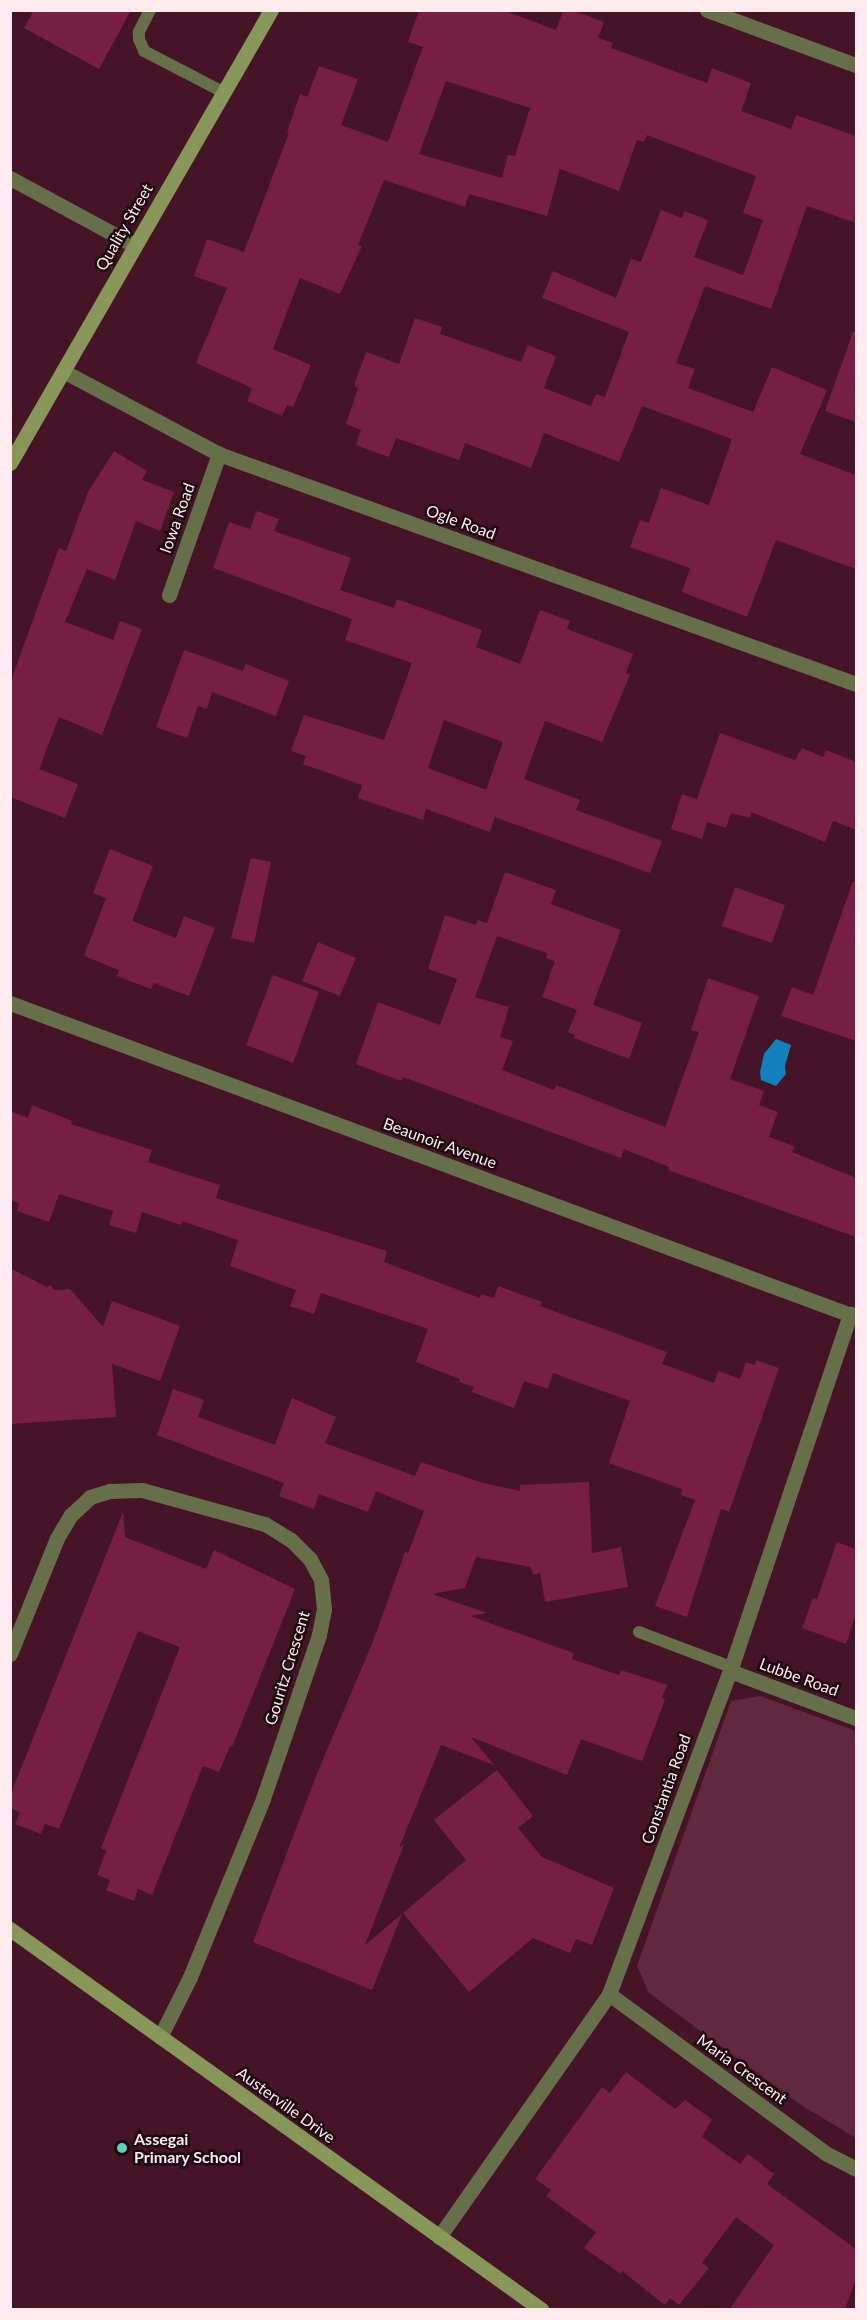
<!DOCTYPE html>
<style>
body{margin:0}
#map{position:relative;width:867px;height:2320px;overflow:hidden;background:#451427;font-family:Lato,sans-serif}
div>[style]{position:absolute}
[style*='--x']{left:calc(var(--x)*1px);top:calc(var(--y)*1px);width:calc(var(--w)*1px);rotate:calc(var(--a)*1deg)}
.green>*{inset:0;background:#62283d}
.water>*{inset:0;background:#1281bb}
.building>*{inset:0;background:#771e43}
.lane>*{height:12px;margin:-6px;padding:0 6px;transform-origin:6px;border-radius:6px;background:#666f49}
.street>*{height:15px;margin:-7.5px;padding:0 7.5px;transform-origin:7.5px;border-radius:7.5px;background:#666f49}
.secondary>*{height:15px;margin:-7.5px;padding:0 7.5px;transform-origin:7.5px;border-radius:7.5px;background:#889659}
.dots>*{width:16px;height:16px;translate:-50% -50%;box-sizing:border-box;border:3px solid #1e0910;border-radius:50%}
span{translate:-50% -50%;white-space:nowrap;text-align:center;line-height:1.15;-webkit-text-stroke:5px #1e0910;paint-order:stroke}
.street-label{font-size:16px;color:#ffeaef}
.poi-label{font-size:16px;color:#ffeaef;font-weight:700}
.left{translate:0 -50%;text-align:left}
.frame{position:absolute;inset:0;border:12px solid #ffeaef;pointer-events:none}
</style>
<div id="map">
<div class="green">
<div style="clip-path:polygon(760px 1696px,856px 1731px,856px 2138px,801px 2105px,649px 1993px,637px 1966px,731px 1701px)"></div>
</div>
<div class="water">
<div style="clip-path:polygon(776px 1039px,791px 1045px,785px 1066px,786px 1074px,776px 1086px,761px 1080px,760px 1072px,764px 1054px)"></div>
</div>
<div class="building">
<div style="clip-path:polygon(34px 10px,131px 10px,99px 69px,24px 28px)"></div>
<div style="clip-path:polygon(evenodd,419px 10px,503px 10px,556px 30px,563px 10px,571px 10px,604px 22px,598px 38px,613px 43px,611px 48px,707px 83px,712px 68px,751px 83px,741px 111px,791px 129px,796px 115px,856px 136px,856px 223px,807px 206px,771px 309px,705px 286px,676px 363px,695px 369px,688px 388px,753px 412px,772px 367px,827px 390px,800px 454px,856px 475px,856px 569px,776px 540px,747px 617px,682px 592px,690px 568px,630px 547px,640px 520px,649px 523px,661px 488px,709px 505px,732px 439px,642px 406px,619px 462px,544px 433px,531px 468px,465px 443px,459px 460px,396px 438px,389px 457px,356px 445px,361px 430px,346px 424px,358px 388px,354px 386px,366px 352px,399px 364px,415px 318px,442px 327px,440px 334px,521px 362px,528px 345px,556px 356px,544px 388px,591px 406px,596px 394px,605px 397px,629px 332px,542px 298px,553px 271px,616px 298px,631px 259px,641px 262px,661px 210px,682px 218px,685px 211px,708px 220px,694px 257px,743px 275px,763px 220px,743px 213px,756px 176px,647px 135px,644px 142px,637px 140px,619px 191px,560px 169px,547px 216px,469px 194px,465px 207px,384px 180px,358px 245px,362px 246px,340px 294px,300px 278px,273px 349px,311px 365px,293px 407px,287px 405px,282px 416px,247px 401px,252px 388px,196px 363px,227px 288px,194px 276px,207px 239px,244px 252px,289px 133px,287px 132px,300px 94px,307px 97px,319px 66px,358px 79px,341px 125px,388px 142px,423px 47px,408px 42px,419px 10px,446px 81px,530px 108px,515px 156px,508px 155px,502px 178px,419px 154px,446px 81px)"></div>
<div style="clip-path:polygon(853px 332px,856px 332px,856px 422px,825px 411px)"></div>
<div style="clip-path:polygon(114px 451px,147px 471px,142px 480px,174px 492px,160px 531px,136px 521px,115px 580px,87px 569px,65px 622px,113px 640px,120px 621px,142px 629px,102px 735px,59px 717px,39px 769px,78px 784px,65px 818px,10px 797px,10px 683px,59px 548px,66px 551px,88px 492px)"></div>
<div style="clip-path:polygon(evenodd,257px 511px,279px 519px,274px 531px,351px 558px,340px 590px,394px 608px,397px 599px,482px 630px,476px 647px,520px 664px,540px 610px,570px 621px,567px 629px,633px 654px,626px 673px,630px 675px,602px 742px,545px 721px,524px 779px,580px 800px,576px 810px,662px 841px,650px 873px,495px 817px,490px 832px,426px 809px,423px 820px,358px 798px,362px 785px,303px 764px,306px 756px,291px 751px,304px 715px,384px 740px,412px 663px,345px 640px,352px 619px,213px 568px,229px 522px,250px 529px,257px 511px,444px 720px,503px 742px,486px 790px,428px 768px,444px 720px)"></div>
<div style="clip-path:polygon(184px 650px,243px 671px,246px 664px,289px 681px,276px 716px,212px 692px,207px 709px,198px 706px,187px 738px,156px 727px)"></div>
<div style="clip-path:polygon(720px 733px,795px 760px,802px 748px,823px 757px,826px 750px,856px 762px,856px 830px,833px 821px,825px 842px,751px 812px,750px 818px,731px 813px,726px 828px,707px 822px,702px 839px,671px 829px,682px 794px,697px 799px)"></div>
<div style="clip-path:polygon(110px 849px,153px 866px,132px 921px,176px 938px,184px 916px,215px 928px,189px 996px,154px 983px,151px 989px,117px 976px,119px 970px,84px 956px,106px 898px,93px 893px)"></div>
<div style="clip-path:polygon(251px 858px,271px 862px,254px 943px,231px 938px)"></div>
<div style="clip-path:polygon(505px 872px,556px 890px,551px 904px,621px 930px,593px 1005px,642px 1023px,629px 1059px,574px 1038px,575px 1035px,568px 1032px,577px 1010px,542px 997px,555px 961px,546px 958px,547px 953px,497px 936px,475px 997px,509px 1007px,500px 1037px,513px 1041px,502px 1070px,554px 1090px,556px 1085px,665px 1127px,699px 1032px,691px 1030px,708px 978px,759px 996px,730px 1079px,764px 1091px,759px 1105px,778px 1112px,769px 1137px,794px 1146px,792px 1152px,856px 1178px,856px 1237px,668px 1170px,669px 1167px,624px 1149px,621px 1158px,403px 1077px,401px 1081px,356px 1064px,378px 1002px,440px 1025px,457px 979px,428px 969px,445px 915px,476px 925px,478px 920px,487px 923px)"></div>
<div style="clip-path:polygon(853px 881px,856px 882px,856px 1041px,781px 1016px,792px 987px,813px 995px)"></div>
<div style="clip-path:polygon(735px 887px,785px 905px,772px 943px,722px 926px)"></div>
<div style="clip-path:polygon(318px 942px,356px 958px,340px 996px,302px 981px)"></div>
<div style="clip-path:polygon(273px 975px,319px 992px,293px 1063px,246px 1045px)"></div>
<div style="clip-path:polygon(32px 1105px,72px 1121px,71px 1124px,152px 1150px,148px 1162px,220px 1185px,216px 1198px,387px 1251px,384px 1262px,480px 1298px,481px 1294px,494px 1298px,498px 1286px,542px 1302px,540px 1306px,667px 1352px,662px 1364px,714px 1383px,718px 1371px,740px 1379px,746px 1362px,755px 1365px,756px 1360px,779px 1368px,729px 1512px,721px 1509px,687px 1617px,655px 1606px,695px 1500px,681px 1495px,682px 1489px,609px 1463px,630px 1401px,553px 1373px,548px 1389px,524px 1381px,514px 1408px,472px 1392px,474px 1387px,459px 1382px,460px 1379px,416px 1362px,428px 1329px,321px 1293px,314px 1314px,290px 1306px,296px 1290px,230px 1266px,238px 1240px,182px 1221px,181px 1225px,142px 1212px,136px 1233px,109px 1225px,113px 1211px,59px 1194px,49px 1222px,17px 1211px,19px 1203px,10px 1200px,10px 1111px,28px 1118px)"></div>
<div style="clip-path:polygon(10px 1268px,47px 1287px,50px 1285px,54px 1290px,70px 1289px,103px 1327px,112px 1301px,180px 1326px,160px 1381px,112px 1364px,116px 1417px,10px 1424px)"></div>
<div style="clip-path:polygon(173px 1389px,204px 1400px,198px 1417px,275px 1445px,292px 1398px,336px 1417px,325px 1443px,415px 1476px,421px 1462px,483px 1483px,520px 1491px,520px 1485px,589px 1482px,592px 1553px,621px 1547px,628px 1587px,545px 1602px,540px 1573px,533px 1575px,531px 1567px,476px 1557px,465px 1588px,432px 1594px,487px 1613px,470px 1616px,574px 1653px,572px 1659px,619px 1675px,621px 1670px,667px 1685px,662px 1698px,665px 1700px,642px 1761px,581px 1739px,567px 1775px,471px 1737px,494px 1765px,441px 1745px,399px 1848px,404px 1844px,365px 1945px,402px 1914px,372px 1990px,253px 1942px,318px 1771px,374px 1639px,405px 1552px,408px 1553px,424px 1511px,376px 1491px,368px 1512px,319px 1494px,314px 1509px,279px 1496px,284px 1483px,157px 1435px)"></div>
<div style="clip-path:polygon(123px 1512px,125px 1537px,206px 1569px,214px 1550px,295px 1589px,232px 1747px,230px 1746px,219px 1772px,203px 1766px,152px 1895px,138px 1889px,134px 1901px,106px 1890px,110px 1880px,97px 1875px,106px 1851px,101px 1848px,180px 1647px,138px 1631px,59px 1829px,45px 1824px,41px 1834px,15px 1824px,20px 1812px,10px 1808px,10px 1796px)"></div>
<div style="clip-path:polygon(837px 1542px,856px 1549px,856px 1613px,846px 1644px,802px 1628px,813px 1598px,817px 1599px)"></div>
<div style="clip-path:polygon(497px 1770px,533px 1816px,518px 1828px,542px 1857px,614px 1888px,592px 1945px,576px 1939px,570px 1953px,533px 1938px,469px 1992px,403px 1913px,466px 1860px,434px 1820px)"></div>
<div style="clip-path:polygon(626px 2072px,675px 2109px,685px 2100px,712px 2119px,702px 2137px,740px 2164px,748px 2154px,774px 2174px,767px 2184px,856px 2249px,856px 2279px,845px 2310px,729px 2310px,774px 2245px,736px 2217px,702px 2263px,709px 2268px,679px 2305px,670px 2298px,665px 2305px,622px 2271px,621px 2274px,584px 2248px,596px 2232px,546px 2196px,551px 2190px,535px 2179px,602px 2087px,610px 2093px)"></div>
</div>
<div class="lane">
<div style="--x:150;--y:10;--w:25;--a:117"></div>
<div style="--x:139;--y:32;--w:7;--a:90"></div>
<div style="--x:139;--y:39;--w:13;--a:67"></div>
<div style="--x:144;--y:51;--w:89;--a:27.4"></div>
<div style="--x:639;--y:1632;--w:98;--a:20.8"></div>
</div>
<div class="street">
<div style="--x:707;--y:10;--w:159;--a:20.3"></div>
<div style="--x:10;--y:178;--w:141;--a:28.4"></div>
<div style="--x:63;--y:371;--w:177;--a:28"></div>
<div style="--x:219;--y:454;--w:677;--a:19.85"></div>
<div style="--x:169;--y:595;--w:150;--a:-70.5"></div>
<div style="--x:10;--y:1003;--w:902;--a:20.36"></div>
<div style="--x:10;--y:1654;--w:125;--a:-67.9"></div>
<div style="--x:57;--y:1538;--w:27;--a:-59"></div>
<div style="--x:71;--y:1515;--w:26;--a:-43"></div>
<div style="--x:90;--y:1497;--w:21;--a:-17"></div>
<div style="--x:110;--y:1491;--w:32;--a:-2"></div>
<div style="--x:142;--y:1490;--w:128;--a:15.5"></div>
<div style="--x:265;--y:1524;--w:31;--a:32"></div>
<div style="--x:291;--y:1540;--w:27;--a:45"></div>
<div style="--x:310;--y:1559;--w:24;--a:62"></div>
<div style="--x:321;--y:1580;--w:29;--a:84"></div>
<div style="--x:324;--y:1609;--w:26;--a:101"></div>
<div style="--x:319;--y:1635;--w:173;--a:108.9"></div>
<div style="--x:263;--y:1799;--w:192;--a:112.3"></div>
<div style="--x:190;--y:1977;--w:67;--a:116.6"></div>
<div style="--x:730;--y:1671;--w:134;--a:20.5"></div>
<div style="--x:609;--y:1994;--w:270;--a:36.3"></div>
<div style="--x:827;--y:2154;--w:33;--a:27"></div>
<div style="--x:439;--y:2237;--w:297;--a:-55"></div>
<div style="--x:609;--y:1994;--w:345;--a:-69.5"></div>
<div style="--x:730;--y:1671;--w:377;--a:-71.4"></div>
</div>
<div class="secondary">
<div style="--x:10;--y:463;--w:523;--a:-60.05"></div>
<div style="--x:10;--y:1929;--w:654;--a:35.61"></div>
</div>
<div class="dots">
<div style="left:122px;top:2148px;background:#5dceb9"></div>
</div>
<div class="street-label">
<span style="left:124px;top:227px;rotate:-60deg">Quality Street</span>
<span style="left:177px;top:518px;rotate:-70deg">Iowa Road</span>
<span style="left:461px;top:522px;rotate:20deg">Ogle Road</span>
<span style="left:440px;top:1143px;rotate:20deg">Beaunoir Avenue</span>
<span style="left:287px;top:1668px;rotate:-73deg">Gouritz Crescent</span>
<span style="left:799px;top:1677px;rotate:20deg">Lubbe Road</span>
<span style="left:666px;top:1789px;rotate:-70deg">Constantia Road</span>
<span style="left:742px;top:2069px;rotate:36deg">Maria Crescent</span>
<span style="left:286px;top:2105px;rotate:36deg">Austerville Drive</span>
</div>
<div class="poi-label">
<span class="left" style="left:134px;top:2148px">Assegai<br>Primary School</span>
</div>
<div class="frame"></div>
</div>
